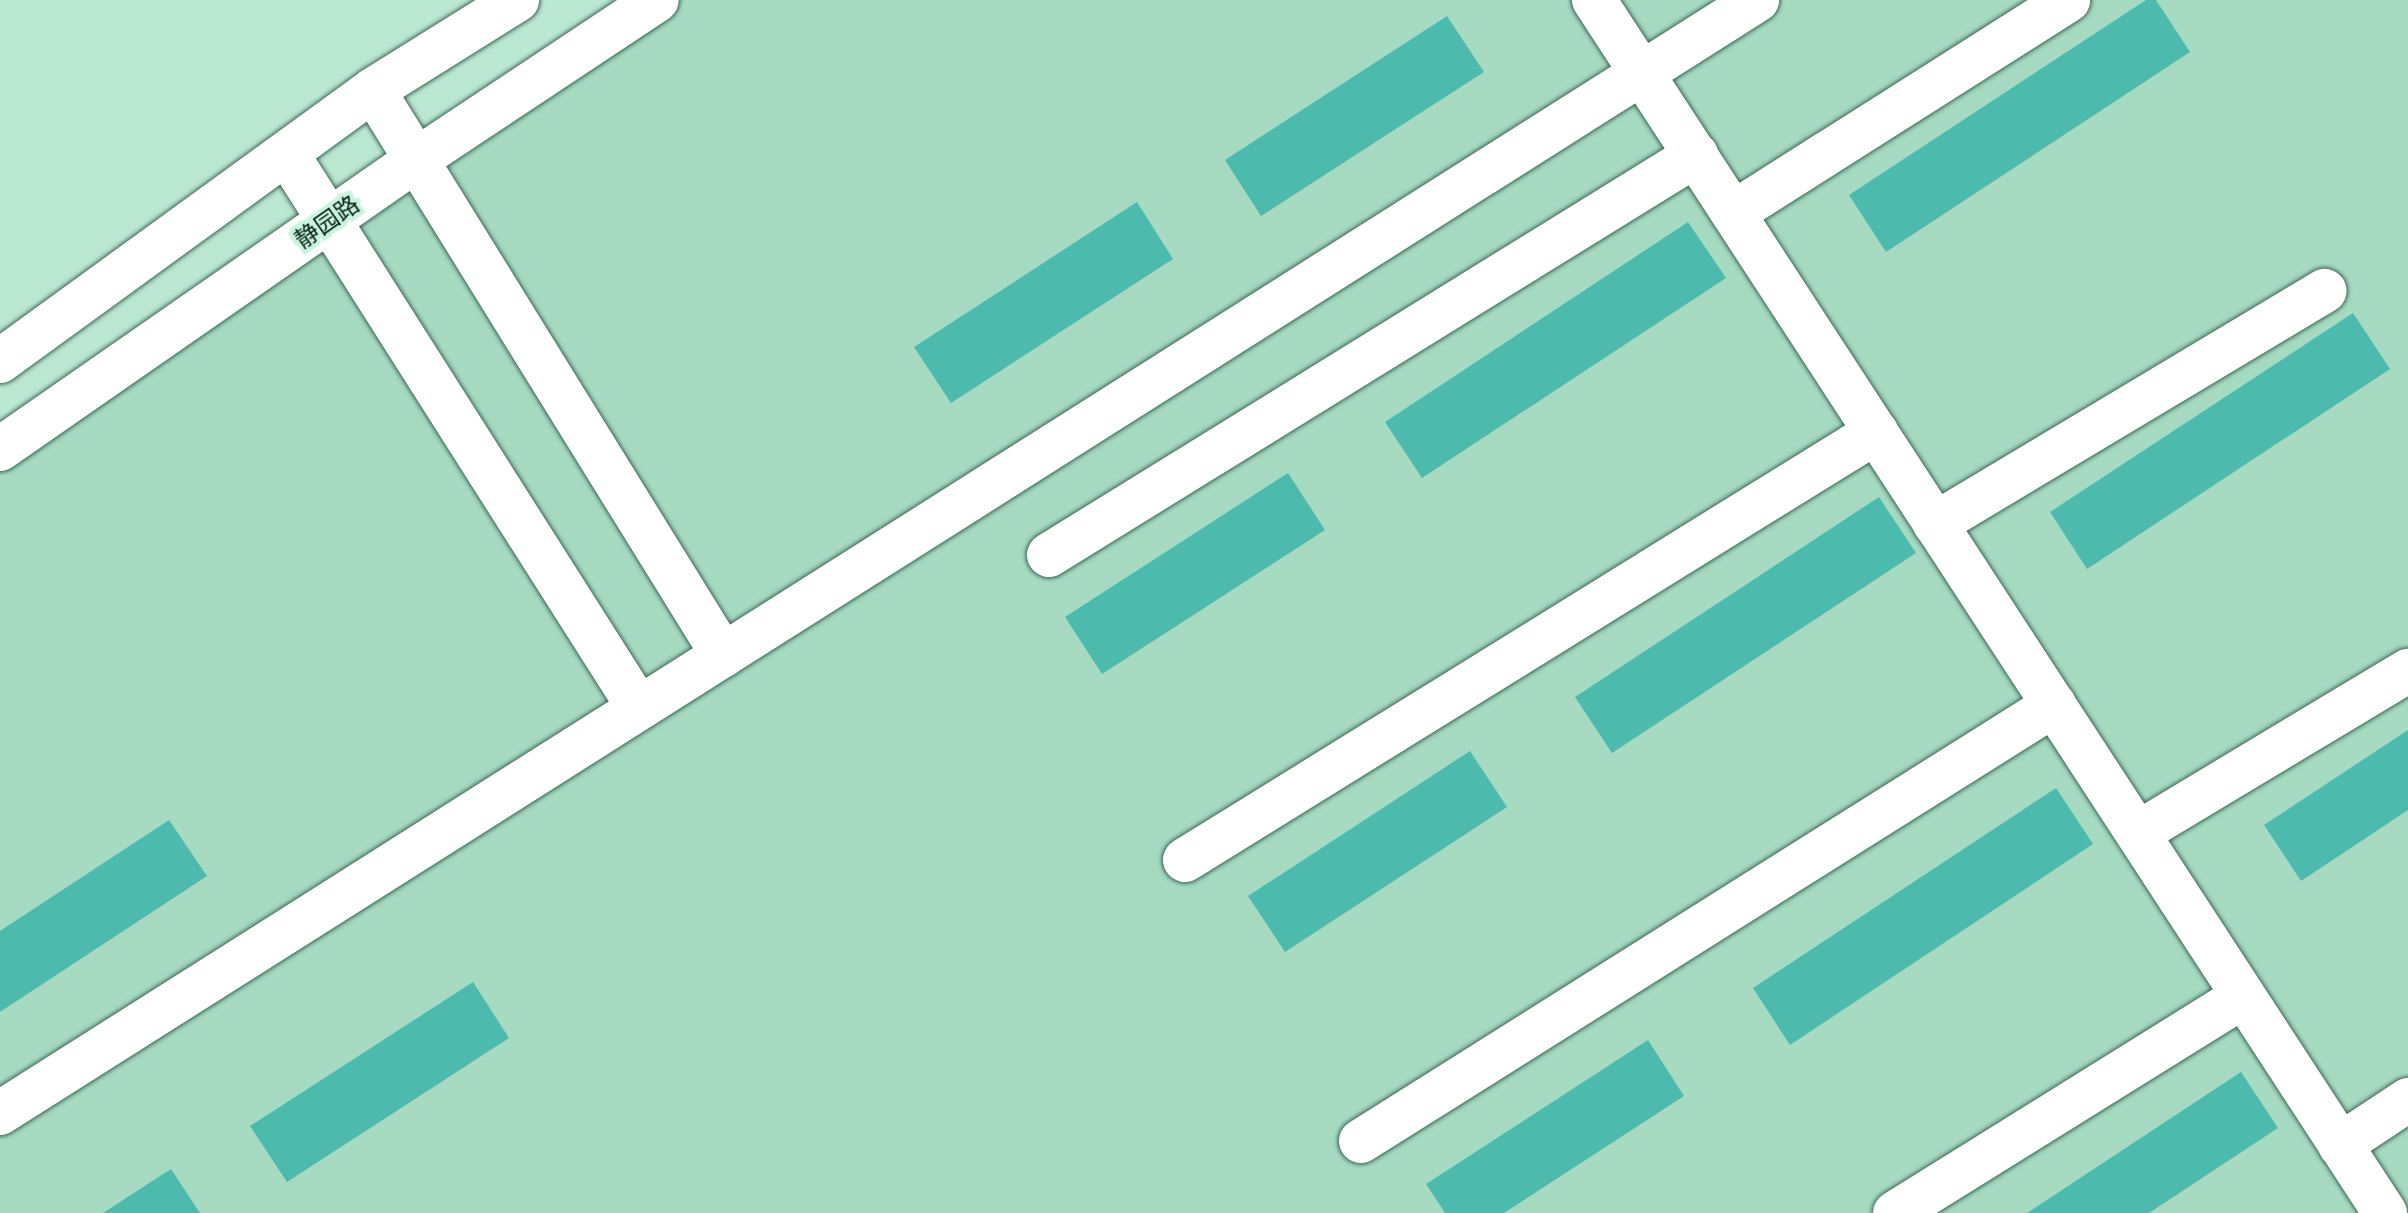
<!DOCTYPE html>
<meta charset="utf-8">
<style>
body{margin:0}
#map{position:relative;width:2408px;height:1213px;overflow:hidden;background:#bae8d2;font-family:Mulish,"Noto Sans SC",sans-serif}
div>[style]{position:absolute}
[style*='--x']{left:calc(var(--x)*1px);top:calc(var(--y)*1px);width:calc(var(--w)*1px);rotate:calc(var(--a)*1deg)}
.built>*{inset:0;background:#a6dbc2}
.building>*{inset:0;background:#4cbaad}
.roads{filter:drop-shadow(0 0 2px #3d6754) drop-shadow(0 0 2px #3d6754)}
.minor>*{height:44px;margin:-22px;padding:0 22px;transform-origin:22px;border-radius:22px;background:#fff}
span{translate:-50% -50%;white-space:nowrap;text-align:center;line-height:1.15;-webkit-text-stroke:8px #c7f5df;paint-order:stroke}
.street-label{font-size:24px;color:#12231c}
</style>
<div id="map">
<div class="built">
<div style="clip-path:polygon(669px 0,2408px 0,2408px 1213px,0 1213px,0 449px)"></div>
</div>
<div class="building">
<div style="clip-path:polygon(2146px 0,2156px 0,2190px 52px,1886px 252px,1849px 195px)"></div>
<div style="clip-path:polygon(1447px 16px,1484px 72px,1261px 216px,1225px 160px)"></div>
<div style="clip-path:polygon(1137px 202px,1173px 259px,951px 403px,914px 347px)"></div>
<div style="clip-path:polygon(1688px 222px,1726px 278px,1422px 478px,1385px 422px)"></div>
<div style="clip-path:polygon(2353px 313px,2390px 369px,2087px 569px,2050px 512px)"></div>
<div style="clip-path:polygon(1288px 473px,1325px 530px,1102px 674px,1065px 617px)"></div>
<div style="clip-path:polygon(1879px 497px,1916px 553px,1612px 753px,1575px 697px)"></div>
<div style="clip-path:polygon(2408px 730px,2408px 810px,2301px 881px,2264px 825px)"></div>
<div style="clip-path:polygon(1470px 751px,1507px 807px,1285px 952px,1248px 896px)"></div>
<div style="clip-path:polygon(2056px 788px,2093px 844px,1790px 1045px,1753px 988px)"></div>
<div style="clip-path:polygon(169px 820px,207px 876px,0 1012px,0 931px)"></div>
<div style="clip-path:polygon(473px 982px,509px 1038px,287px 1182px,250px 1126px)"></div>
<div style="clip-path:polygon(1648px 1040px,1684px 1096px,1504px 1213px,1445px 1213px,1426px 1184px)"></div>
<div style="clip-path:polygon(2241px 1072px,2278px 1128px,2149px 1213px,2027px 1213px)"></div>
<div style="clip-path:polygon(171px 1169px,200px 1213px,103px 1213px)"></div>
</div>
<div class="roads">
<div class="minor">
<div style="--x:1594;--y:0;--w:1448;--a:56.89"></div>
<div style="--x:373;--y:90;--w:665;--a:58.22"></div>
<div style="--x:287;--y:154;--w:656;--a:57.57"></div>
<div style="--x:1733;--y:213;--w:397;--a:-32.4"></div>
<div style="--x:0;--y:361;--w:461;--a:-36"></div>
<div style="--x:373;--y:90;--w:170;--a:-32"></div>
<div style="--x:0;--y:449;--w:507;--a:-34.79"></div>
<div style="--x:416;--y:160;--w:289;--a:-33.6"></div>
<div style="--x:1935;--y:524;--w:454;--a:-30.9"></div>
<div style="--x:1049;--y:555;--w:761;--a:-31.73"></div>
<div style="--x:2138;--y:833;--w:315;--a:-31"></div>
<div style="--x:1185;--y:860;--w:813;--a:-31.77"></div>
<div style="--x:0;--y:1113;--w:2080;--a:-32.35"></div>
<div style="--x:1361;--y:1141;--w:819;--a:-32.18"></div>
<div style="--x:2340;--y:1145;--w:82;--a:-33.5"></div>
<div style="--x:1895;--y:1213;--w:410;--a:-31.9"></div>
</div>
</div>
<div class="street-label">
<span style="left:327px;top:222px;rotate:-35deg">静园路</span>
</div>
</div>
